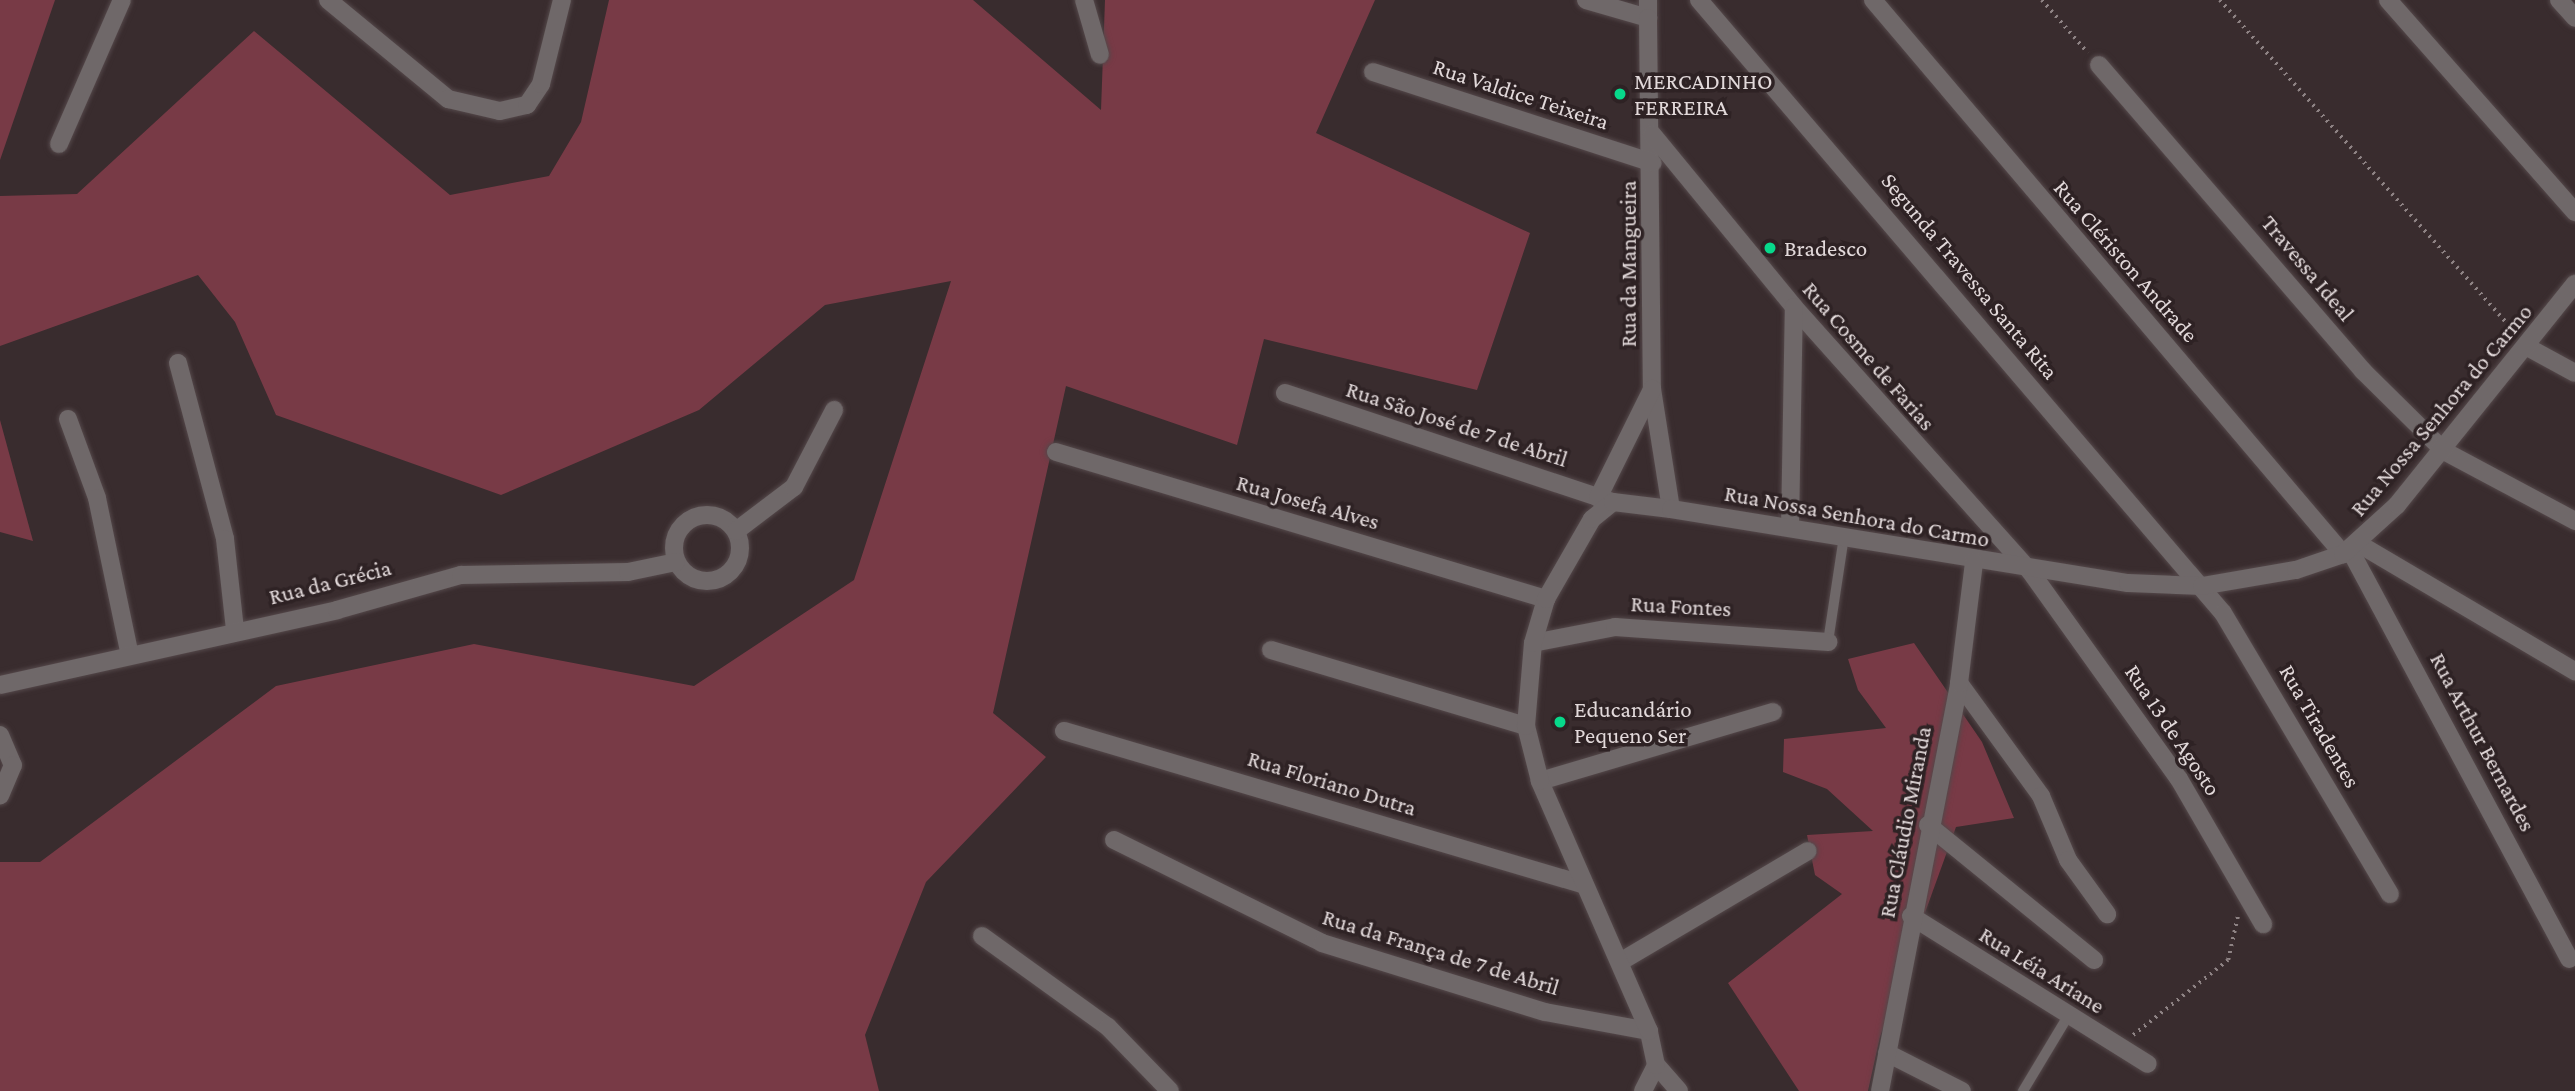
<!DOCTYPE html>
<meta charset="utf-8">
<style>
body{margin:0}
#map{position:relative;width:2575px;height:1091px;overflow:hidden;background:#392c2e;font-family:"Crimson Pro",serif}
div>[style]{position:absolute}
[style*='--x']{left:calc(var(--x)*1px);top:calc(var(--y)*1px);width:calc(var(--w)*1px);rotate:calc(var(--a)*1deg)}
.green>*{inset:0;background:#783a46}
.path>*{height:3.5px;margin-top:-1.75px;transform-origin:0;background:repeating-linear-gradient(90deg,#8e8384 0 2px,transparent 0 7px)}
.roads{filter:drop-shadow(0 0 2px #54484a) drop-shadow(0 0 2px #54484a)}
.lane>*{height:10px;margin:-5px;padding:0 5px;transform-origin:5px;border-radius:5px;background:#6f6869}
.street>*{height:18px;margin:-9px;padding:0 9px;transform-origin:9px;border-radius:9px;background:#6f6869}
.street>.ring{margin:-9px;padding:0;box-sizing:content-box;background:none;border:18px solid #6f6869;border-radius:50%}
.dots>*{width:19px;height:19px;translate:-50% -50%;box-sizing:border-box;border:4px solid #2e2224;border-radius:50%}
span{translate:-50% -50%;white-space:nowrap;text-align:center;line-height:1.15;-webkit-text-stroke:7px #2e2224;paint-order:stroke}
.poi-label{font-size:23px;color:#e2d9da}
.left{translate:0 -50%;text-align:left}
.street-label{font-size:23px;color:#e2d9da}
</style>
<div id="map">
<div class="green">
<div style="clip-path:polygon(0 0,55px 0,0 160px)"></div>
<div style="clip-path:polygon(609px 0,973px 0,1101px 110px,1105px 0,1375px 0,1316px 133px,1530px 233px,1477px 390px,1264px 339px,1237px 445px,1066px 386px,993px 713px,1046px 757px,926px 882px,865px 1035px,879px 1091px,0 1091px,0 862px,40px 862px,276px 686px,474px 644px,694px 686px,854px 580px,951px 281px,825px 305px,699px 410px,501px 495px,276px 415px,235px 322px,198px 275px,0 346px,0 196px,77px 194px,254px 31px,450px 195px,549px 176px,581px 122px)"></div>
<div style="clip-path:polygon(0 420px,33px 541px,0 532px)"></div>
<div style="clip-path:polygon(1914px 643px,1982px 742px,2014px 818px,1956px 827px,1880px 1037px,1868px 1091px,1799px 1091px,1728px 983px,1842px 894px,1815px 875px,1807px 835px,1873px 831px,1827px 789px,1783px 772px,1784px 739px,1886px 728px,1858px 690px,1848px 659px)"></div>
</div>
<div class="path">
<div style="--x:2042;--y:0;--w:70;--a:49"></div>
<div style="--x:2220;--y:0;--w:443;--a:48.4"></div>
<div style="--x:2133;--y:1035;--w:121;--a:-38.3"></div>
<div style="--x:2228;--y:960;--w:46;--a:-77.5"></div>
</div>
<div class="roads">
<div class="lane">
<div style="--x:1828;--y:642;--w:107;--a:-81.4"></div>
<div style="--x:2023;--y:1091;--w:87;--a:-59"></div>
</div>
<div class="street">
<div style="--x:328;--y:0;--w:156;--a:39.5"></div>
<div style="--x:448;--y:99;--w:53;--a:13"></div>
<div style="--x:500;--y:111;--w:28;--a:-13"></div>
<div style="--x:527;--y:105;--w:25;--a:-56"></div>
<div style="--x:541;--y:84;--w:87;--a:-76"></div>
<div style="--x:1084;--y:0;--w:57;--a:73.8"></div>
<div style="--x:1586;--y:0;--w:65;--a:16.2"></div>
<div style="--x:1648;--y:18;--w:18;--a:-90"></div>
<div style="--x:1699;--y:0;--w:806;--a:49.48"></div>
<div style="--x:2223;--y:613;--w:327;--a:59.3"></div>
<div style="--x:1873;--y:0;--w:727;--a:49.69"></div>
<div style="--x:2388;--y:0;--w:283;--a:48.6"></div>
<div style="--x:2559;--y:0;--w:24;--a:48"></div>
<div style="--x:1648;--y:18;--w:371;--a:89.4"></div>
<div style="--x:1652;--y:389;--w:121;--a:81"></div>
<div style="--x:2099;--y:65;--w:404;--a:49.2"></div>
<div style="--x:2363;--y:371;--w:114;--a:44.6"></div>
<div style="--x:2444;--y:451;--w:149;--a:28.1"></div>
<div style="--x:1373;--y:72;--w:294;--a:18"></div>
<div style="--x:1652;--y:134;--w:224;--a:50.6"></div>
<div style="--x:1794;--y:307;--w:354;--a:48.2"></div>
<div style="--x:2030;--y:571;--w:256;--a:54.4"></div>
<div style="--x:2179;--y:779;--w:168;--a:59.9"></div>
<div style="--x:59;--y:144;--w:157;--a:-66.4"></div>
<div style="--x:2529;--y:348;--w:52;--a:28.5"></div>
<div style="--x:178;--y:363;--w:182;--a:75"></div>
<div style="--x:225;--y:539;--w:91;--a:83.7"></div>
<div style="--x:1285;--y:393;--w:346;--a:18.4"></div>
<div style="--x:68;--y:419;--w:84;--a:69.8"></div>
<div style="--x:97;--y:498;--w:156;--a:78.2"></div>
<div style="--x:1056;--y:452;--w:512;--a:16.7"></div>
<div style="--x:1598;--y:498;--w:122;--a:-63.6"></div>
<div class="ring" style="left:674px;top:515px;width:48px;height:48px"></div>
<div style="--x:1790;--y:527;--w:220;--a:-89"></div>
<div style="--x:736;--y:531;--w:73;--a:-37.2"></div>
<div style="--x:794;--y:487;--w:87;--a:-62.5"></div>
<div style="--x:2359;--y:544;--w:251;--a:30.5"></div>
<div style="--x:2350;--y:550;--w:464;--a:61.8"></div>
<div style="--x:1533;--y:643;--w:84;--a:-11"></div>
<div style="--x:1615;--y:627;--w:214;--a:4"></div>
<div style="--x:1271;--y:650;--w:266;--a:16.6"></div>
<div style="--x:1959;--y:683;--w:140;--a:54"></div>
<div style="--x:2041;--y:796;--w:69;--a:67.1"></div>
<div style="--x:2068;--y:860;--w:67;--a:54.2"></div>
<div style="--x:0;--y:685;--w:345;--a:-12.5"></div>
<div style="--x:337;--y:610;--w:129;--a:-15.8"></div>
<div style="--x:461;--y:575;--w:167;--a:-1"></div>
<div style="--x:628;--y:572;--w:49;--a:-11.8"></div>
<div style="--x:1064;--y:731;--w:543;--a:16.47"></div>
<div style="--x:0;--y:735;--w:33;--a:67"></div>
<div style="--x:13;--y:765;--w:33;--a:113"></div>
<div style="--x:1540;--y:781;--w:243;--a:-16.5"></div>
<div style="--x:1928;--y:825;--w:214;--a:39.1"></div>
<div style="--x:1114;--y:840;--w:232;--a:26.3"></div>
<div style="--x:1322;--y:943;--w:233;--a:17.2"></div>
<div style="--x:1545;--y:1012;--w:106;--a:10.4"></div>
<div style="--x:1911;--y:916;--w:279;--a:32"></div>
<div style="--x:982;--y:936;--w:155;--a:35.8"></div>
<div style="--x:1108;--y:1027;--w:89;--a:45.9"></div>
<div style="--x:1620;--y:962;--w:218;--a:-30.6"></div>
<div style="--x:1887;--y:1053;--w:84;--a:26.9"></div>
<div style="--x:1643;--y:1091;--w:29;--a:-63"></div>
<div style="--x:1679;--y:1091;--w:35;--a:-131"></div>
<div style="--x:1656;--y:1065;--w:35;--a:-102"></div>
<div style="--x:1649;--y:1031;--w:273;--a:-113.6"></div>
<div style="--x:1540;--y:781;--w:57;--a:-104.3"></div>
<div style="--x:1526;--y:726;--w:83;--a:-85.2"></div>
<div style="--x:1533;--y:643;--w:46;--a:-73.5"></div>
<div style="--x:1546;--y:599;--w:92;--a:-60.1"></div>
<div style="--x:1592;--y:519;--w:27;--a:-39"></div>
<div style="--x:1613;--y:502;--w:58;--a:6.9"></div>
<div style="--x:1671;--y:509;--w:463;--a:9.2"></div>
<div style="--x:2128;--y:583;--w:74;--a:2.3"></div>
<div style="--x:2202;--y:586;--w:95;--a:-9.7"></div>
<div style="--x:2296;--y:570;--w:50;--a:-18.8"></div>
<div style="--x:2343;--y:554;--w:73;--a:-42.2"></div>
<div style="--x:2397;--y:505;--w:284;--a:-51.2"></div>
<div style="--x:1880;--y:1091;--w:416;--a:-79"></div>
<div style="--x:1959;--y:683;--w:122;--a:-82.9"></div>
</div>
</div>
<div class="dots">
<div style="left:1620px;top:94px;background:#07d98b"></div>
<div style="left:1770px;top:248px;background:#07d98b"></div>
<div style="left:1560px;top:722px;background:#07d98b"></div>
</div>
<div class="poi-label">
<span class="left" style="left:1634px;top:94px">MERCADINHO<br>FERREIRA</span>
<span class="left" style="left:1784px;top:248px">Bradesco</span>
<span class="left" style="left:1574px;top:722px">Educandário<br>Pequeno Ser</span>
</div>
<div class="street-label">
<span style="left:1521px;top:94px;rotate:18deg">Rua Valdice Teixeira</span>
<span style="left:2126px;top:261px;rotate:49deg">Rua Clériston Andrade</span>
<span style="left:1628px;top:264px;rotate:-90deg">Rua da Mangueira</span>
<span style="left:2308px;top:268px;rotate:50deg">Travessa Ideal</span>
<span style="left:1970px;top:276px;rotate:50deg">Segunda Travessa Santa Rita</span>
<span style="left:1869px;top:356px;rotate:49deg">Rua Cosme de Farias</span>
<span style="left:2441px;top:410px;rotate:-50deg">Rua Nossa Senhora do Carmo</span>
<span style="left:1457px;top:424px;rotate:18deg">Rua São José de 7 de Abril</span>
<span style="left:1308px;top:502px;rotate:16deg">Rua Josefa Alves</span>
<span style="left:1857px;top:516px;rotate:10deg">Rua Nossa Senhora do Carmo</span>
<span style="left:330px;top:582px;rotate:-14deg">Rua da Grécia</span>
<span style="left:1681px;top:606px;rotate:3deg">Rua Fontes</span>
<span style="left:2320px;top:726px;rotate:60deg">Rua Tiradentes</span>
<span style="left:2173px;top:730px;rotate:56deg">Rua 13 de Agosto</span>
<span style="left:2483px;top:742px;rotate:62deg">Rua Arthur Bernardes</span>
<span style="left:1332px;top:783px;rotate:17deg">Rua Floriano Dutra</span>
<span style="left:1905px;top:822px;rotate:-79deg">Rua Cláudio Miranda</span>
<span style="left:1441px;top:952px;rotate:17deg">Rua da França de 7 de Abril</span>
<span style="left:2042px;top:970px;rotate:32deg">Rua Léia Ariane</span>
</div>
</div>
